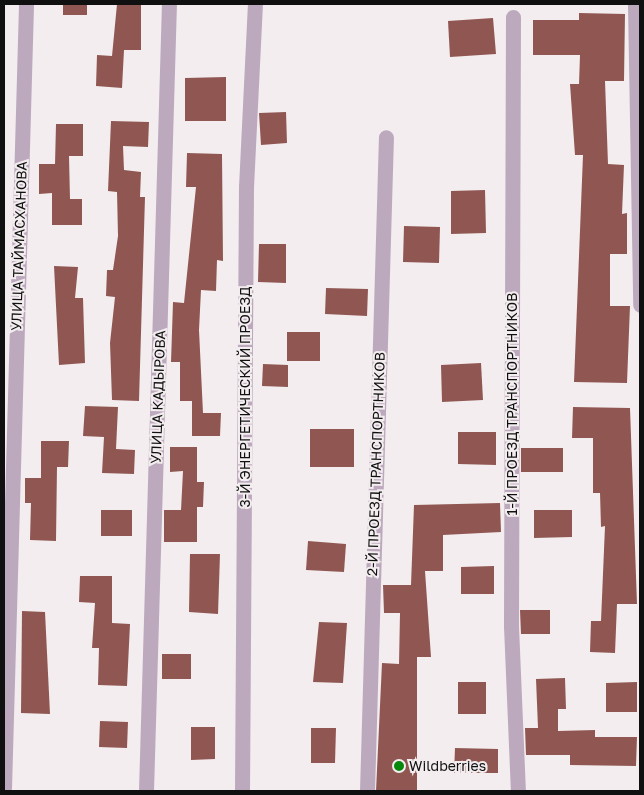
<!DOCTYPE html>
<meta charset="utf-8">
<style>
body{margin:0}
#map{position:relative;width:644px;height:795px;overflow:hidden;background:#f3edef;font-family:"Golos Text",sans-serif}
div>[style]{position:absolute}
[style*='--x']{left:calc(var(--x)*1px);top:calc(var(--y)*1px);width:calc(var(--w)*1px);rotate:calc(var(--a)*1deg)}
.building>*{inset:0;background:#905752}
.street>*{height:15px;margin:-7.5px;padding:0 7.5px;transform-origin:7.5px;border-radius:7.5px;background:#bca9bd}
.dots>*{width:14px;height:14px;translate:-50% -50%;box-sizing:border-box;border:2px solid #f3edef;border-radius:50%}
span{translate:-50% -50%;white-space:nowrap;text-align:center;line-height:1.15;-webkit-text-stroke:4px #f3edef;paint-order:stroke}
.street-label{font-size:14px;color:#111010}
.poi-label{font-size:14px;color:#111010}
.left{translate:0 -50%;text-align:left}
.frame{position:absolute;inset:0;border:5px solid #111010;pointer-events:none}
</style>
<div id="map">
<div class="building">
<div style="clip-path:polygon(63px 4px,87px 4px,87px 15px,63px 15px)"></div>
<div style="clip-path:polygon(117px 4px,141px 4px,141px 50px,124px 50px,122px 88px,96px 86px,97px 55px,112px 56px)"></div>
<div style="clip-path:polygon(579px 13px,625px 14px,624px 81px,605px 81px,608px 164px,624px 165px,622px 214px,627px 213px,627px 254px,610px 254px,610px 306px,630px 306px,627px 383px,574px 382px,583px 155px,575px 155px,570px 84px,579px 84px,580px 55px,533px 55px,533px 20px,579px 20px)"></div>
<div style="clip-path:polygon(493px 18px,496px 54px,450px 57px,448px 21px)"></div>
<div style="clip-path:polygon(226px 77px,226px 121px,185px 121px,185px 78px)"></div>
<div style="clip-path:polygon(286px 112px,287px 143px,261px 145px,259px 113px)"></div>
<div style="clip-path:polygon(111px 121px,149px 122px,148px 147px,123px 146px,124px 170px,141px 172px,140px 197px,145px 197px,139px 401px,112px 400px,110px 343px,115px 297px,106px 296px,107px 270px,113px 270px,118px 236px,117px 192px,108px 191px)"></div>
<div style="clip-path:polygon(56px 124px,83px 124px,83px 156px,69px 156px,70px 199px,82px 199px,82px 225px,52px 225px,52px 193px,39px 194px,39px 164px,55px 164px)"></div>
<div style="clip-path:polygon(187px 153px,222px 154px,223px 261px,217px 260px,216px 291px,201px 290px,199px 330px,203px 413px,221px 413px,220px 436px,192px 436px,192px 401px,180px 401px,180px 362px,171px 362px,173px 302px,184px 303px,196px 187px,186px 187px)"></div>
<div style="clip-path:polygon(485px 190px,486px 233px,451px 234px,451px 191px)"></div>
<div style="clip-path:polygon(404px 226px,440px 227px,439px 263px,403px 262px)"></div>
<div style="clip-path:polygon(259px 244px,286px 244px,286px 283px,258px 282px)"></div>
<div style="clip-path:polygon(54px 266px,78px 267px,75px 298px,83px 298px,85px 363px,59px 365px)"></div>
<div style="clip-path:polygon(326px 288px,368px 289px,367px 316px,325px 314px)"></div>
<div style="clip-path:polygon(287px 332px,320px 332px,320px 361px,287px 361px)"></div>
<div style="clip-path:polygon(481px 363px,483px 400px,442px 402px,441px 365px)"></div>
<div style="clip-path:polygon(263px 364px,288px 365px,288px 387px,262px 386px)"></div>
<div style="clip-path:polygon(85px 406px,118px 407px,116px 449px,135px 450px,134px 474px,102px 473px,104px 437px,83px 436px)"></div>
<div style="clip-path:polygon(573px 407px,630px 408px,637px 604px,617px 604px,615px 653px,590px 652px,591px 621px,601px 621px,605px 526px,601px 527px,600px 493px,593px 493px,593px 438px,572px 438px)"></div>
<div style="clip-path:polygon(310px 429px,354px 429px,354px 467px,310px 467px)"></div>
<div style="clip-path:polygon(458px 432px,496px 432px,496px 465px,458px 464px)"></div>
<div style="clip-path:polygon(41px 441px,69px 441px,68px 467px,57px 467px,56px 541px,30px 540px,31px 503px,25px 503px,25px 478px,41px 478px)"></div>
<div style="clip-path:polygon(170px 447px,197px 447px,197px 482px,204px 482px,203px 507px,197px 507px,197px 542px,164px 542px,164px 510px,181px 510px,183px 471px,170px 472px)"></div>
<div style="clip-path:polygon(521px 448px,563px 448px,563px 472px,521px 472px)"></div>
<div style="clip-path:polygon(500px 503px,501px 532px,443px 535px,443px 571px,425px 571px,431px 657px,417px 657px,417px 791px,376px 791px,382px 663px,399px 664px,400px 613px,384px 613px,383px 585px,411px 585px,414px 505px)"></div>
<div style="clip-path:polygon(101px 510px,132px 510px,132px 536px,101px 536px)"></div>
<div style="clip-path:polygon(534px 510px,572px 510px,572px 537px,534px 538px)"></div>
<div style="clip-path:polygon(308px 541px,346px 544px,344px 572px,306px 570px)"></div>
<div style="clip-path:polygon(190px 554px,220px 554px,218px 614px,189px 612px)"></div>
<div style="clip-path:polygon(494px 566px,494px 594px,461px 594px,461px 567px)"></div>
<div style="clip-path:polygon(80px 576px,112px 576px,112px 623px,130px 624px,127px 686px,98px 685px,99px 648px,92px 648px,95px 603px,79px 602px)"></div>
<div style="clip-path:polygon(520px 610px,550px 610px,550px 634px,521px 634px)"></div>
<div style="clip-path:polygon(22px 611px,45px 612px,50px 714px,21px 713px)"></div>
<div style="clip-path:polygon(319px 622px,347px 623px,343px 683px,313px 682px)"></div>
<div style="clip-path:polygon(162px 654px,191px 654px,191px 679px,162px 679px)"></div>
<div style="clip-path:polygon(565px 678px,566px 709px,558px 709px,558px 731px,595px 730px,595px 737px,637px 737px,636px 766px,570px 765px,570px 755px,526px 755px,525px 728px,538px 728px,536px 679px)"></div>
<div style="clip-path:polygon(458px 682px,486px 682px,486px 714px,458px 714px)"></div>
<div style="clip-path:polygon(637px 682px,637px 712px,606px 712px,606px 683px)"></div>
<div style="clip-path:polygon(100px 721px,128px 722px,127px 748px,99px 747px)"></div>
<div style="clip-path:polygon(191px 727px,215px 727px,215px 759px,191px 760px)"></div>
<div style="clip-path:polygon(311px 728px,336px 728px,335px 763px,311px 763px)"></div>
<div style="clip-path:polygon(455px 748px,498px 749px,498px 773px,454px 773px)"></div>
</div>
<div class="street">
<div style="--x:635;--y:4;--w:301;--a:89"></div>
<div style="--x:513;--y:17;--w:609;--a:90.19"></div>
<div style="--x:511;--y:626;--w:165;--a:87.6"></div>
<div style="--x:4;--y:788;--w:784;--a:-88.39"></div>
<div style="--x:146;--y:791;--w:787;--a:-88.33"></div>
<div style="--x:242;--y:791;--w:604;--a:-89.62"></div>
<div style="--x:246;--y:187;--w:183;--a:-87.2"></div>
<div style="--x:367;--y:791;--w:654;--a:-88.34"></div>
</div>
<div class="dots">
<div style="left:399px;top:766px;background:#07880d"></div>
</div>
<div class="street-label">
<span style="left:19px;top:246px;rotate:-88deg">УЛИЦА ТАЙМАСХАНОВА</span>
<span style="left:158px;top:397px;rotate:-88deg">УЛИЦА КАДЫРОВА</span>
<span style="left:245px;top:397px;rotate:-90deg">3-Й ЭНЕРГЕТИЧЕСКИЙ ПРОЕЗД</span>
<span style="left:512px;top:404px;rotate:-90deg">1-Й ПРОЕЗД ТРАНСПОРТНИКОВ</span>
<span style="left:376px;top:464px;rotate:-88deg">2-Й ПРОЕЗД ТРАНСПОРТНИКОВ</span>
</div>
<div class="poi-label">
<span class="left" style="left:409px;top:766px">Wildberries</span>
</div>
<div class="frame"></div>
</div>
